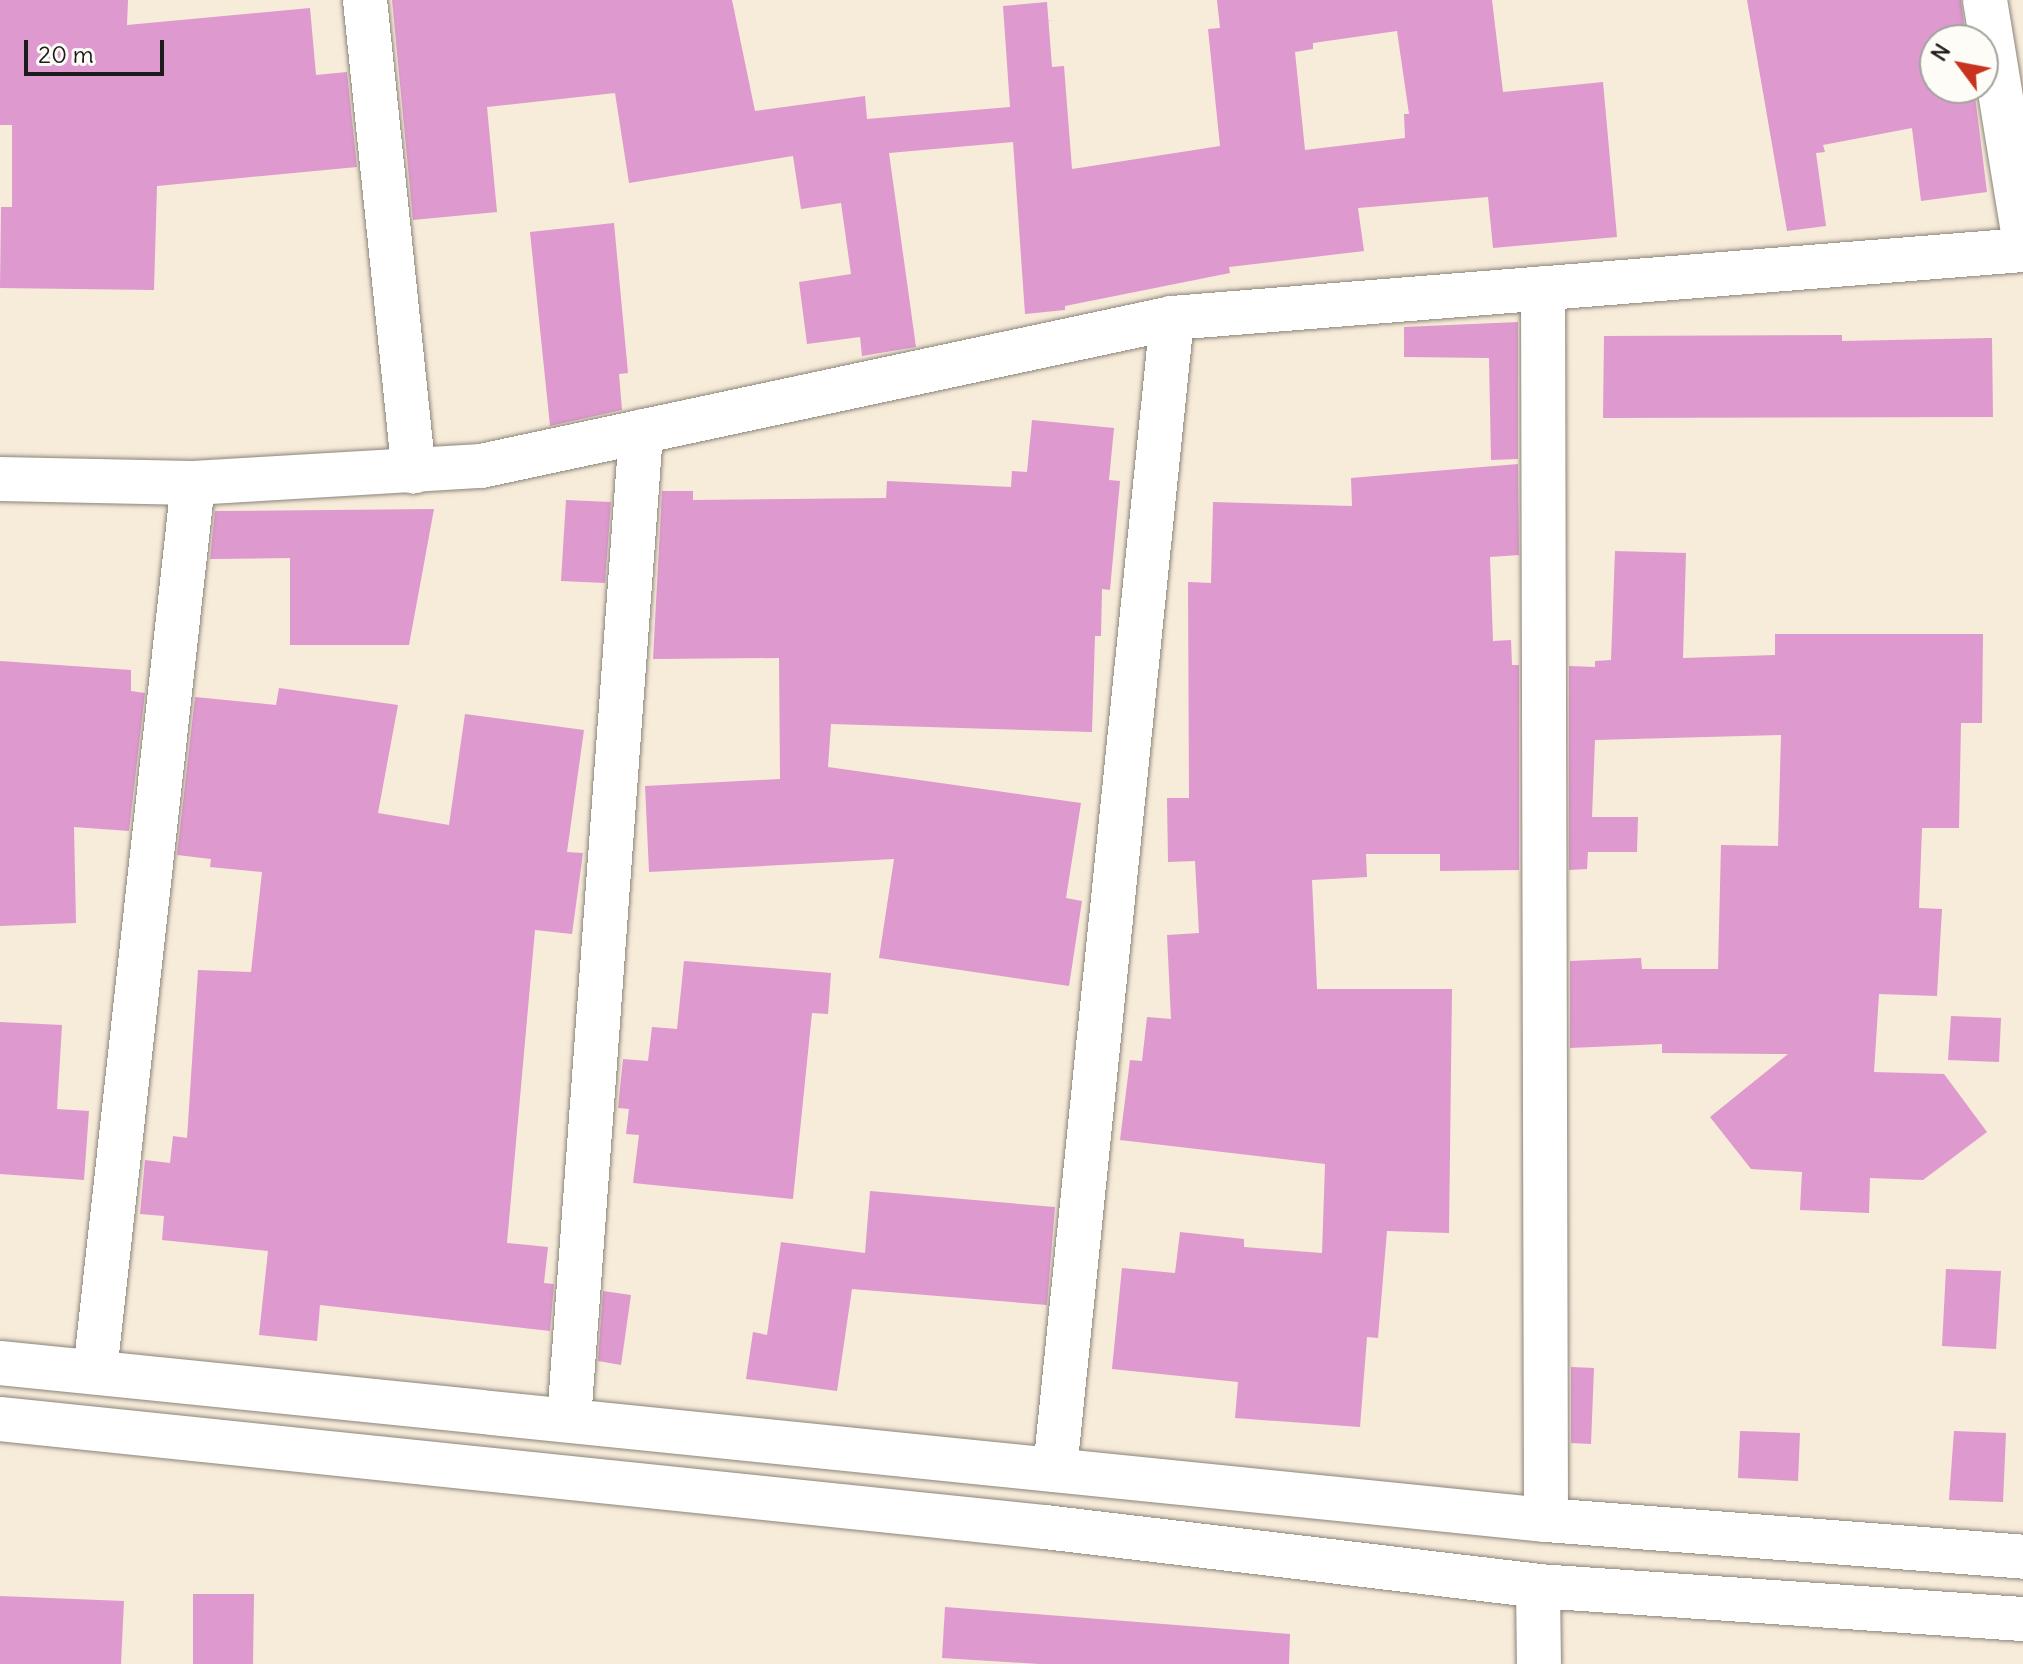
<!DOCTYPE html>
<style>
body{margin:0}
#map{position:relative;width:2023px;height:1664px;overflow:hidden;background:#f7ebd9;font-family:Delius,sans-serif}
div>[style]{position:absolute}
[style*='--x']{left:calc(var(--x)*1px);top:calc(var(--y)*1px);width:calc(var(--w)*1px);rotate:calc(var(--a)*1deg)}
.building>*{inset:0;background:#de99ce}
.roads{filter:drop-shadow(0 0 2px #8a847a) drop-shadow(0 0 2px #8a847a)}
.street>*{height:44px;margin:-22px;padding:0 22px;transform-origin:22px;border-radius:22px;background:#fff}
.secondary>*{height:44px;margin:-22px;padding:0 22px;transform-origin:22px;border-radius:22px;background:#fff}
span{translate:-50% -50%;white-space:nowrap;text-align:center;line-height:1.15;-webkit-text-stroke:8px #fdfcf7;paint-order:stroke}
.north{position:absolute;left:1919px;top:24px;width:80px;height:80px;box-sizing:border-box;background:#fdfcf7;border:2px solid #a3a29f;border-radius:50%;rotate:302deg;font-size:22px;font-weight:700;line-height:32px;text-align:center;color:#1c1c1c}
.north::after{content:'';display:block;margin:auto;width:28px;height:36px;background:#c8321e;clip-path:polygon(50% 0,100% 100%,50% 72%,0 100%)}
.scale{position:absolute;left:24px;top:40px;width:140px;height:36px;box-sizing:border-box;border:4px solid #1c1c1c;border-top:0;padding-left:10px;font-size:24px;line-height:28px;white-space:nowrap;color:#1c1c1c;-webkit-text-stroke:6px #fdfcf7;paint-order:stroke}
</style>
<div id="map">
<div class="building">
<div style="clip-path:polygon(0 0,128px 0,127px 25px,310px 8px,316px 75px,347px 72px,357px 167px,157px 186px,154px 290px,0 288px,1px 207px,12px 207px,12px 125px,0 125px)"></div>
<div style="clip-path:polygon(evenodd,392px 0,732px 0,755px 111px,865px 96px,867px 119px,1010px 107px,1003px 6px,1047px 2px,1052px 67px,1064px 66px,1072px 169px,1220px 146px,1208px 29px,1220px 28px,1217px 0,1492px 0,1503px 92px,1603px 82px,1617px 237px,1493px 248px,1488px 197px,1358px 208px,1364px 251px,1229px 267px,1230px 273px,1065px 306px,1065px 310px,1025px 314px,1013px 142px,889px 153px,916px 347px,862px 356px,860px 337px,807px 344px,799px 282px,851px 274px,841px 203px,801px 209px,793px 156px,629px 183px,615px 93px,487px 107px,497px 212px,413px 220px,392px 0,1397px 31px,1409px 114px,1404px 114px,1405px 138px,1305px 150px,1295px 52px,1313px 49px,1313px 43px,1397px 31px)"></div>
<div style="clip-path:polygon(1747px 0,1961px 0,1966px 40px,1935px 40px,1935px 88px,1974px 88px,1987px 192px,1921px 201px,1912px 128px,1823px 145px,1825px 152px,1816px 153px,1826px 226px,1787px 231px)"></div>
<div style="clip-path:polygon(614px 223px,628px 373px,619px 374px,622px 410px,550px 426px,530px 232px)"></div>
<div style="clip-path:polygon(1518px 322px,1518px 459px,1491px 460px,1489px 358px,1404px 357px,1404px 327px)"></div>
<div style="clip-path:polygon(1842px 335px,1842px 341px,1992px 338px,1993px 417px,1603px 418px,1604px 336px)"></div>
<div style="clip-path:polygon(1032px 420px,1114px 428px,1109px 480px,1120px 481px,1110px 590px,1102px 589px,1101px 636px,1095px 636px,1092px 732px,831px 724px,828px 767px,1081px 803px,1066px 898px,1082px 901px,1069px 986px,879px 958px,894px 859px,649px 872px,645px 786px,780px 779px,779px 658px,653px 659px,662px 491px,693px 491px,693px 500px,886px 498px,887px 481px,1011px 487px,1012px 471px,1027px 472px)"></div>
<div style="clip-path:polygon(1518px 464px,1519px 555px,1490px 557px,1493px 641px,1511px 640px,1512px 665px,1519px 665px,1519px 870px,1440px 871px,1440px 854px,1366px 854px,1367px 877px,1312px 880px,1317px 989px,1452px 989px,1449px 1233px,1387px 1231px,1378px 1338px,1367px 1337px,1360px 1427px,1235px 1418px,1238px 1382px,1112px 1369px,1122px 1268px,1175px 1273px,1180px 1232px,1244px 1239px,1244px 1247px,1322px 1253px,1325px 1164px,1120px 1140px,1130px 1060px,1142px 1061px,1147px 1017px,1171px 1019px,1167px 935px,1199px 933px,1195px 861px,1168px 862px,1167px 798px,1189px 798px,1188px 582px,1211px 583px,1213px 502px,1352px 506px,1351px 478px)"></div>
<div style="clip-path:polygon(566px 500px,611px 502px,605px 583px,561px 581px)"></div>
<div style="clip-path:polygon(434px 509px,409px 645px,290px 645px,290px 558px,210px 559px,215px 511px)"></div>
<div style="clip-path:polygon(1615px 551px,1686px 553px,1683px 658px,1775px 655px,1775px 634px,1983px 634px,1982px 723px,1961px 723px,1959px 828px,1922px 828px,1919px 908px,1942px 909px,1937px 996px,1879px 994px,1874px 1072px,1944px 1074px,1987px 1132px,1923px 1180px,1870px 1178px,1869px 1213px,1800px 1210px,1802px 1172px,1751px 1169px,1710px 1117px,1788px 1054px,1662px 1053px,1662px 1044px,1570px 1048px,1570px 961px,1641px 958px,1642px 969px,1718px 969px,1721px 845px,1778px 846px,1781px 735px,1595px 740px,1592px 817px,1638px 817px,1637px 852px,1588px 852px,1587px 869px,1569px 870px,1569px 666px,1595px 667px,1595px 661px,1611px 660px)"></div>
<div style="clip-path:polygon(0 661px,131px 670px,131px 691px,145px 693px,129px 831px,74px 827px,76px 923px,0 926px)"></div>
<div style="clip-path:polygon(279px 688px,398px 705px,378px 813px,449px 825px,465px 714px,584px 730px,567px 852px,583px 853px,572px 934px,535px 930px,507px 1243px,548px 1247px,544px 1283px,554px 1284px,550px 1331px,320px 1305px,317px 1341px,259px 1335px,268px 1251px,162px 1240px,164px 1216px,140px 1214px,145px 1160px,170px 1163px,173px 1136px,187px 1138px,198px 970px,251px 972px,262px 872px,210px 867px,211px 859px,177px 855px,195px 697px,276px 705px)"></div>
<div style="clip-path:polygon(684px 961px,831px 973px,828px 1014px,812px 1013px,793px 1199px,633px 1183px,639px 1135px,626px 1134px,629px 1109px,618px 1108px,623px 1059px,648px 1061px,652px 1027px,677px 1029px)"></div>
<div style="clip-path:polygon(1951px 1016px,2001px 1018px,1999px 1062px,1948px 1060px)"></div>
<div style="clip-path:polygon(0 1022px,62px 1025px,57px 1109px,89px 1111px,84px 1180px,0 1174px)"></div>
<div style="clip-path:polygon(870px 1191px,1055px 1207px,1047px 1305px,852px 1289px,837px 1391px,746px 1379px,753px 1332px,767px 1335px,781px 1242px,865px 1253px)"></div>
<div style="clip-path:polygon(1946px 1269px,2001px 1271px,1996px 1349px,1942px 1346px)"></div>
<div style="clip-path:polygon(603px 1291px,631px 1295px,621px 1365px,598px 1361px)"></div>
<div style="clip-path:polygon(1571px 1367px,1594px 1368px,1591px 1444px,1571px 1443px)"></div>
<div style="clip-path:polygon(1740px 1431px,1800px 1433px,1798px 1481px,1738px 1478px)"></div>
<div style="clip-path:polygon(1954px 1431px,2006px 1433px,2003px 1502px,1949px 1500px)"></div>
<div style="clip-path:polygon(193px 1594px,254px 1594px,253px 1664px,193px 1664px)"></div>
<div style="clip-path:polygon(0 1596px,124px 1601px,121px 1664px,0 1664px)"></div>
<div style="clip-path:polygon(945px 1607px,1290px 1634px,1289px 1664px,1039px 1664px,942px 1658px)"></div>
</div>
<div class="roads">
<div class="street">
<div style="--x:365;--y:0;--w:474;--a:84.1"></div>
<div style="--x:1985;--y:0;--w:234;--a:80.7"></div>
<div style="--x:1543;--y:288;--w:1232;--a:89.86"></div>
<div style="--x:0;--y:479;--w:193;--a:1.2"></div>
<div style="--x:193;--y:483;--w:289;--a:-3.4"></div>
<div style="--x:481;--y:466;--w:707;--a:-12.09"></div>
<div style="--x:1172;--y:318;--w:854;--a:-4.57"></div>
<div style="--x:95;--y:1372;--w:894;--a:-83.71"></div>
<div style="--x:569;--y:1420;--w:991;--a:-85.83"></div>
<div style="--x:1055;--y:1470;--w:1158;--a:-84.2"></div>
<div style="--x:1538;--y:1586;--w:78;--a:89.3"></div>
</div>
<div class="secondary">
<div style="--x:0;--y:1363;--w:1554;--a:5.8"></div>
<div style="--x:1546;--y:1520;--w:478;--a:4.4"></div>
<div style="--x:0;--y:1419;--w:1051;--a:5.9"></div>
<div style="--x:1045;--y:1527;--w:497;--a:6.8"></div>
<div style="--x:1538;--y:1586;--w:486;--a:3.9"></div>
</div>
</div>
<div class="north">N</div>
<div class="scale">20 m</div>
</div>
